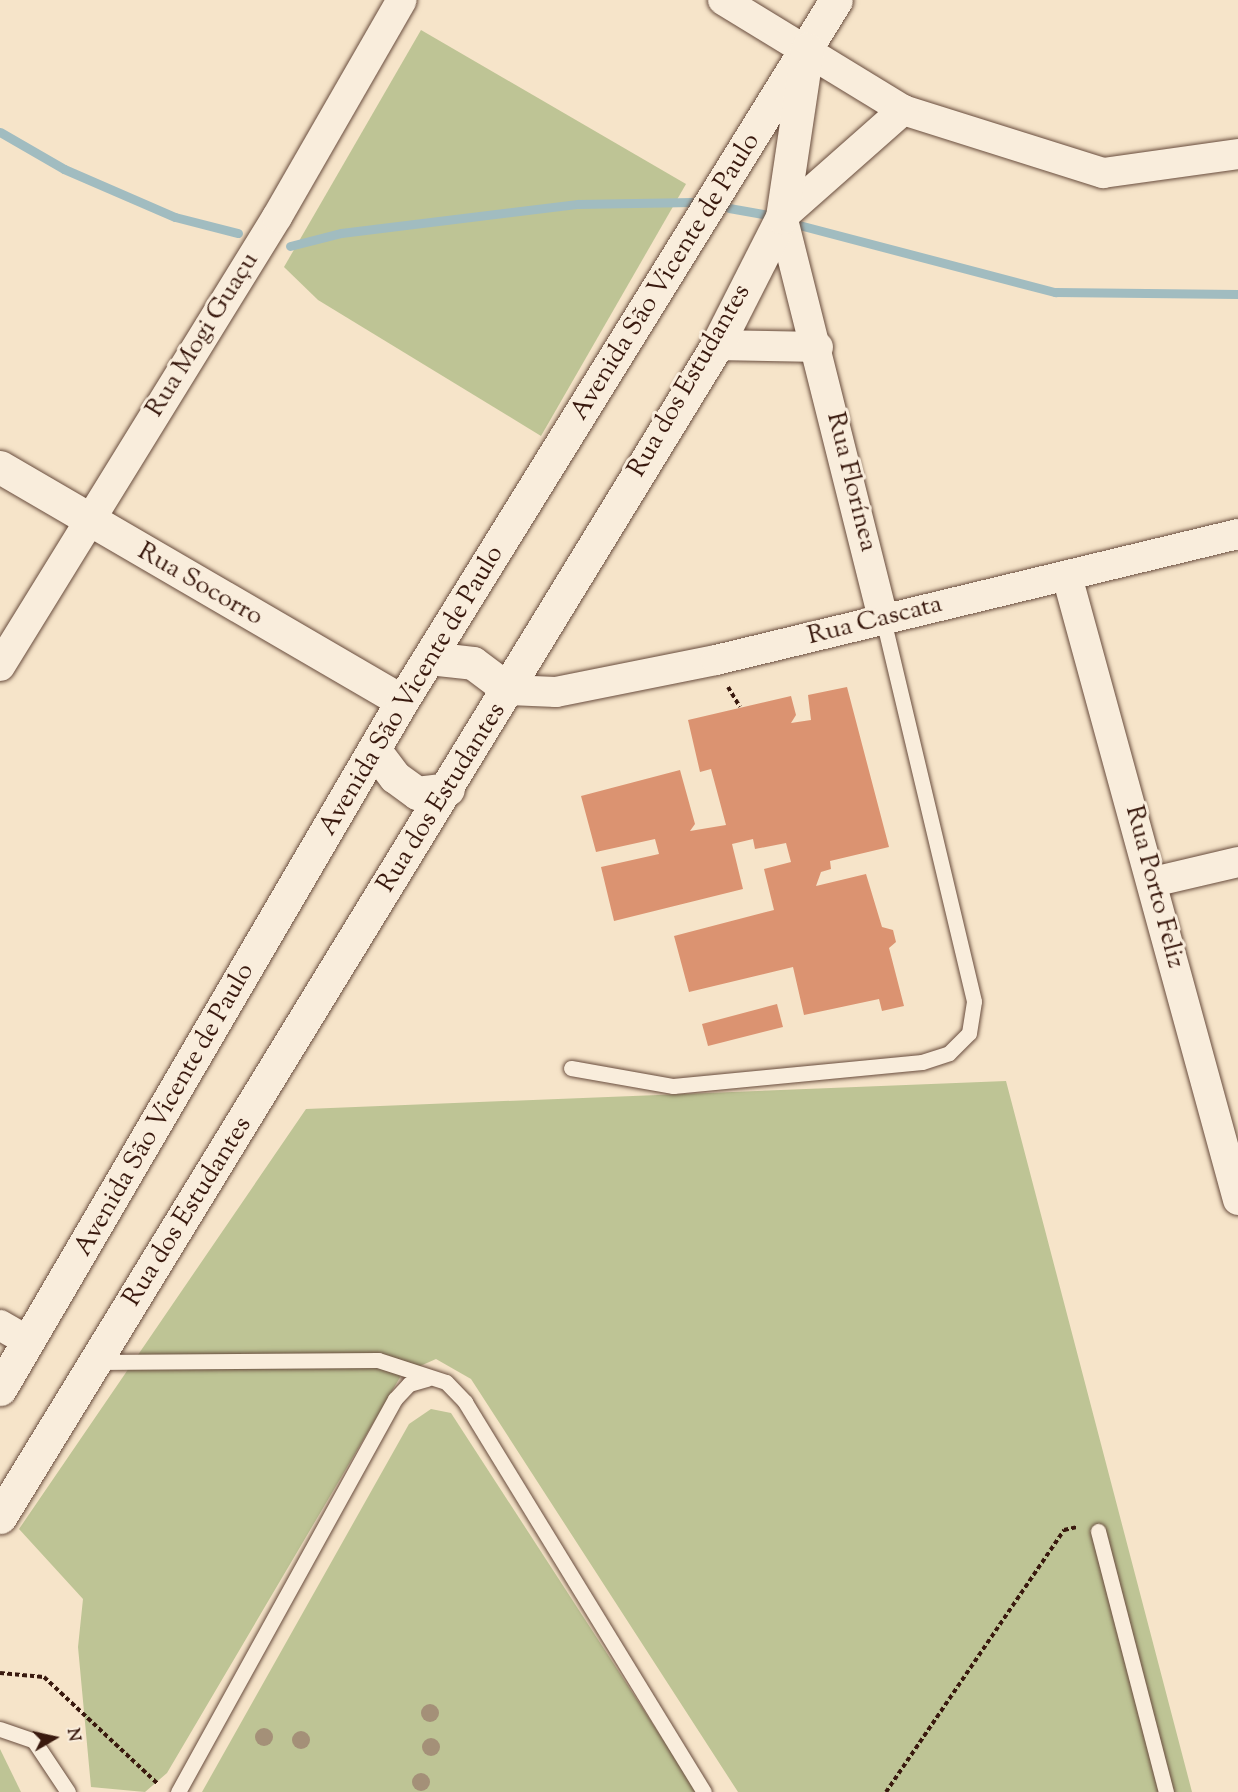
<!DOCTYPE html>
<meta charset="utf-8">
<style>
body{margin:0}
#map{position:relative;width:1238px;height:1792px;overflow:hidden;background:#f6e4c9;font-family:"Sorts Mill Goudy",serif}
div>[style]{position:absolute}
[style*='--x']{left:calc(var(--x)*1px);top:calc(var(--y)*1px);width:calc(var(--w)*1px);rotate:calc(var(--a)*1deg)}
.green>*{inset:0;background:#bec495}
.stream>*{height:9px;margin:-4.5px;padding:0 4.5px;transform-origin:4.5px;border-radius:4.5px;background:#a1bcc0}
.building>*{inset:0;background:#db9371}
.path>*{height:4px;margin-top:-2px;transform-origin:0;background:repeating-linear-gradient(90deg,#39190e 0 4.5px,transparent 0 7.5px)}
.roads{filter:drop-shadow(0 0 2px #684c3d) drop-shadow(0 0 2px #684c3d)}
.lane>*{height:15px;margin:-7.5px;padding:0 7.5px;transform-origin:7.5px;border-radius:7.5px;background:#f9eddc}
.street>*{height:30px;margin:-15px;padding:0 15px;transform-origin:15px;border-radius:15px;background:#f9eddc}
.secondary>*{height:33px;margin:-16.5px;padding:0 16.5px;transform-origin:16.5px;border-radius:16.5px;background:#f9eddc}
.trees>*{width:18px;height:18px;margin:-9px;border-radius:50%;background:#a49078}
span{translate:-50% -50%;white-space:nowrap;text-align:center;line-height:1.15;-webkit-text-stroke:6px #f9eddc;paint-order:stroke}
.street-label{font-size:26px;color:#39190e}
.north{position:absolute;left:24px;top:1708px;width:60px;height:60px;-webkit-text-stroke:4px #f9eddc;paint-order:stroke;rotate:81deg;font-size:16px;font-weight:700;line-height:24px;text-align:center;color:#39190e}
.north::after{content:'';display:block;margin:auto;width:21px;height:27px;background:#39190e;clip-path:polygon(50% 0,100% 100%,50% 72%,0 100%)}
</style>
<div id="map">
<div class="green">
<div style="clip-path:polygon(421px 30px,686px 184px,541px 436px,318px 300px,284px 267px)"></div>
<div style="clip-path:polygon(1006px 1081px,1192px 1792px,738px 1792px,471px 1379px,436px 1359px,402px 1374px,167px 1773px,145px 1792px,91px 1787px,78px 1647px,83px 1599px,19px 1529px,306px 1109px)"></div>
<div style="clip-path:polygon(431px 1409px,451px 1413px,697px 1792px,202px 1792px,409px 1424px)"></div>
<div style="clip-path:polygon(0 1749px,21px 1792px,0 1792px)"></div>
</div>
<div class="stream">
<div style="--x:0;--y:132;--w:74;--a:30"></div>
<div style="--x:64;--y:169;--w:121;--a:23.4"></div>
<div style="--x:175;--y:217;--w:65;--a:14.3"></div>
<div style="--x:729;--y:208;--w:36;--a:10"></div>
<div style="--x:799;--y:225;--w:265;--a:14.7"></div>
<div style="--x:1055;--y:292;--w:183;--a:0.6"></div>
<div style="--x:290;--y:246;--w:53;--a:-14.3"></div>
<div style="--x:341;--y:233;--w:239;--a:-7"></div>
<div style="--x:578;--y:204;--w:114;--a:-1"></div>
</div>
<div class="building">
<div style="clip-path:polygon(847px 687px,889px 847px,830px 861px,831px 869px,821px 872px,816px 886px,866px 874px,882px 927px,893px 930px,896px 942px,889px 948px,904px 1006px,882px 1011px,879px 999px,804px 1015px,793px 967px,689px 992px,674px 936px,774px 910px,764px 869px,791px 862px,786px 843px,755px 849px,753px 839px,732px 844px,743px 889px,614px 921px,601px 867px,659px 854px,655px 839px,596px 852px,581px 796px,680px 770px,695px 824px,690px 831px,726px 825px,711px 769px,700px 772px,688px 720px,791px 696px,796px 715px,791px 723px,811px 720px,808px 695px)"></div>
<div style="clip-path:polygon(777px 1004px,783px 1027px,708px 1046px,702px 1024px)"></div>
</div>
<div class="path">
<div style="--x:728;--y:687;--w:23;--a:59"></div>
<div style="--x:0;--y:1673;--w:44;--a:5.2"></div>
<div style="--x:44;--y:1677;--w:156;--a:43.2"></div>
<div style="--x:886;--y:1792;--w:317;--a:-55.8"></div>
<div style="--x:1064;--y:1530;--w:13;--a:-13"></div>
</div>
<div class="roads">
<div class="lane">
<div style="--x:571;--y:1068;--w:104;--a:10"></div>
<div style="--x:673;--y:1086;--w:250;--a:-5.5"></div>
<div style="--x:922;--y:1062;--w:28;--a:-18"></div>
<div style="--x:949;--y:1053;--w:28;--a:-45"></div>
<div style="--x:969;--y:1033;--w:32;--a:-81"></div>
<div style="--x:974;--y:1001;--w:394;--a:-103.4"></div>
<div style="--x:96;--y:1362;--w:282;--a:-0.4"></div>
<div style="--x:378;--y:1360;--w:71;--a:17.9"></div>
<div style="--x:446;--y:1382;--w:28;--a:46"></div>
<div style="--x:465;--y:1402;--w:457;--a:58.5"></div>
<div style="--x:1098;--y:1531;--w:270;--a:75.4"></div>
<div style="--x:0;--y:1729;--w:36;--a:19"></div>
<div style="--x:34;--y:1741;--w:61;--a:56.3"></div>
<div style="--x:178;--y:1792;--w:449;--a:-61.1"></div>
<div style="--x:395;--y:1399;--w:21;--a:-47"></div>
<div style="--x:409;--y:1384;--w:19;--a:-16"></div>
</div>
<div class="street">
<div style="--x:723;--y:0;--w:211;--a:31.4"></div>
<div style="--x:903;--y:110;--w:210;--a:17.5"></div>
<div style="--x:1103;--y:173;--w:136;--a:-8"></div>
<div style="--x:717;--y:345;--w:101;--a:1.1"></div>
<div style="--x:1067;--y:576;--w:647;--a:74.67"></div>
<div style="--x:883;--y:618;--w:414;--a:-104.1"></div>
<div style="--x:782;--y:217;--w:162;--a:-41.5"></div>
<div style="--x:0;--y:666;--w:528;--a:-58.33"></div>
<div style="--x:277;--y:217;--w:250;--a:-60.1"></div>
<div style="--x:509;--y:690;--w:47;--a:2.4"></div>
<div style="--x:556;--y:692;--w:163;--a:-11.3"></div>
<div style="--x:716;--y:660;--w:537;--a:-13.57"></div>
<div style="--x:1153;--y:882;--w:87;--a:-13.2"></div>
<div style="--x:0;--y:1325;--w:34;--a:30"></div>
</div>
<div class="secondary">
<div style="--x:0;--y:467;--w:465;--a:30.2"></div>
<div style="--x:429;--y:658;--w:44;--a:6.5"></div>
<div style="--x:473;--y:663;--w:45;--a:36.9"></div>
<div style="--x:376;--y:752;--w:31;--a:53"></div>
<div style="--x:395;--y:777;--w:27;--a:36"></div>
<div style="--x:417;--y:793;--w:31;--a:-7"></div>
<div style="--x:0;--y:1389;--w:797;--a:-59.7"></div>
<div style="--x:402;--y:701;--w:824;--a:-58.24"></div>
<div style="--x:0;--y:1517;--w:1374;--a:-58.54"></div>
<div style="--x:717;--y:345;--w:144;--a:-63.1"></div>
<div style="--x:782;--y:217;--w:170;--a:-81.5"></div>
</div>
</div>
<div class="trees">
<div style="left:430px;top:1713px"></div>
<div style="left:264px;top:1737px"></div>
<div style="left:301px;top:1740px"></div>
<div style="left:431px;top:1747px"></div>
<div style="left:421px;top:1782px"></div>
</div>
<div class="street-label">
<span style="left:666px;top:277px;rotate:-58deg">Avenida São Vicente de Paulo</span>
<span style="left:203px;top:335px;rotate:-58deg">Rua Mogi Guaçu</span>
<span style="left:690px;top:381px;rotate:-60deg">Rua dos Estudantes</span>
<span style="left:851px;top:482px;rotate:76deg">Rua Florínea</span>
<span style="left:200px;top:585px;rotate:30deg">Rua Socorro</span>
<span style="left:875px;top:621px;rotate:-14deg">Rua Cascata</span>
<span style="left:412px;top:691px;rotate:-59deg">Avenida São Vicente de Paulo</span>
<span style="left:442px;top:798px;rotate:-58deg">Rua dos Estudantes</span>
<span style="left:1154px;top:887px;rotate:75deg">Rua Porto Feliz</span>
<span style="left:165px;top:1110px;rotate:-60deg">Avenida São Vicente de Paulo</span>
<span style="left:188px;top:1212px;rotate:-58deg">Rua dos Estudantes</span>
</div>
<div class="north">N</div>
</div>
